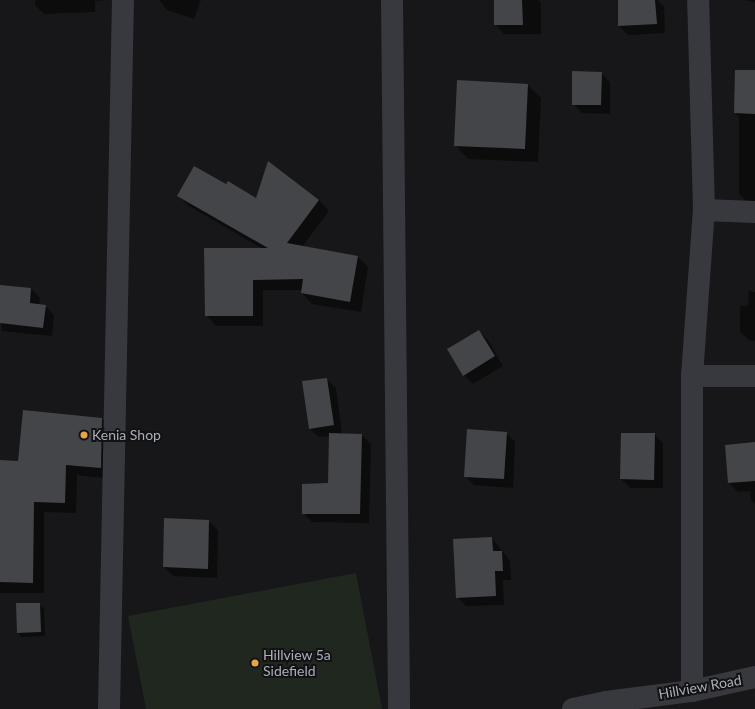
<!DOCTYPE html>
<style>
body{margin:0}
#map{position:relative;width:755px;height:709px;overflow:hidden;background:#171719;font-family:Lato,sans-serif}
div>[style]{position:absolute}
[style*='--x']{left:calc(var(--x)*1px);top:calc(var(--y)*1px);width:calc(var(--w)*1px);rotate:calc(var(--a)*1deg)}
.green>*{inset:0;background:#1f271f}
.shadow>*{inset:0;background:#0007}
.building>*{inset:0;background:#434549}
.minor>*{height:22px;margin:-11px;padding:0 11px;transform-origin:11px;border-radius:11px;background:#38393e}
.dots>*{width:11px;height:11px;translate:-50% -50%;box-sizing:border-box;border:2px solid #121214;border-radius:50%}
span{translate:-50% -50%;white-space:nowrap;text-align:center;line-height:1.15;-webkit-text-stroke:4px #121214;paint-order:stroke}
.poi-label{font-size:14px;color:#a9afb8}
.left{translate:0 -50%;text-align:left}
.street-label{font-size:14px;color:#a9afb8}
</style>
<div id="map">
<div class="green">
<div style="clip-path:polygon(356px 573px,382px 709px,146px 709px,128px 616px)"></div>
</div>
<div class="shadow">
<div style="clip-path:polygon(35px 0,106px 0,95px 1px,95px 12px,44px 14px,35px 5px)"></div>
<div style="clip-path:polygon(159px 0,201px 0,194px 19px,167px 10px)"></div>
<div style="clip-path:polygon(495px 0,538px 0,541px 3px,541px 34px,504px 34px,495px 24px)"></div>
<div style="clip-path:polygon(619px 0,657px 0,664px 7px,665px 33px,628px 35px,619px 26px)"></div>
<div style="clip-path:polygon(744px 0,755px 0,755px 2px)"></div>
<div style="clip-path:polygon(755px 71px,755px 203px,748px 203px,739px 194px,739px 117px,735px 113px)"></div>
<div style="clip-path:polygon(601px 73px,610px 82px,610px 114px,582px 113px,573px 104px)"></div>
<div style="clip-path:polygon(528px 85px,541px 98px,538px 162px,468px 159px,455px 145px)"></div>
<div style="clip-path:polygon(226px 185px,257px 200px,319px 200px,329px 211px,302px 247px,358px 257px,368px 267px,361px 312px,312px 304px,302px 293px,302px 290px,263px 290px,263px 326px,216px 326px,206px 315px,263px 249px,189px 206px,178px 196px)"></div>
<div style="clip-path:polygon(0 286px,31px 289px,40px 298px,39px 306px,45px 306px,54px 315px,52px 336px,2px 331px)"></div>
<div style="clip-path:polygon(749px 291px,755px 292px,755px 341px,750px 341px,740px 332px,740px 306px,748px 306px)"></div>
<div style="clip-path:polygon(479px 331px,488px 340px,503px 366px,473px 384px,464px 375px)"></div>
<div style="clip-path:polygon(327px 379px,336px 388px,342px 434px,362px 435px,371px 444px,369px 523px,312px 522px,303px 513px,329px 484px,330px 436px,319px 437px,309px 428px,303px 382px)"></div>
<div style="clip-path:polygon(102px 419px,113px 430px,112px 479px,77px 475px,76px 513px,44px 512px,44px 593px,0 593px,0 461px,19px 462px)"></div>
<div style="clip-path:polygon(506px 433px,515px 442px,513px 488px,474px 485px,465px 476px)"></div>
<div style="clip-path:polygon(654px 434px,663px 443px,663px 488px,630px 488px,621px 479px)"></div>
<div style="clip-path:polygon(755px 443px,755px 504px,751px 500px,750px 491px,738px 492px,729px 483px)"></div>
<div style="clip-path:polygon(208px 521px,218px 530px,217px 578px,173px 576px,164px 567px)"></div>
<div style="clip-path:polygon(492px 538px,510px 561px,511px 580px,503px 580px,504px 605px,466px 606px,457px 597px)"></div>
<div style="clip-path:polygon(39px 604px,44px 608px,45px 636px,22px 637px,18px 633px)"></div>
</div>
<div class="building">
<div style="clip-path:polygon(494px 0,522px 0,523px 25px,494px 25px)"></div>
<div style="clip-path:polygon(618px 0,655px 0,657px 24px,618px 26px)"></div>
<div style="clip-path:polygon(735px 70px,755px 70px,755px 114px,734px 113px)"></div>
<div style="clip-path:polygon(572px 71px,602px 72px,601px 105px,572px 105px)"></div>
<div style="clip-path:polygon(457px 80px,528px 84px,525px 149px,454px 146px)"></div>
<div style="clip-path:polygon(268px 161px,319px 200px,287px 243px,358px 256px,350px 302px,301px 293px,303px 279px,253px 280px,253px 316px,205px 316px,204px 248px,268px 248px,177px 196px,194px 166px,226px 184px,228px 181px,256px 198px)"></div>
<div style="clip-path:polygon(0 285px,31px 288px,30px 303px,46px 305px,43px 328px,0 323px)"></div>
<div style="clip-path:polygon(479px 330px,495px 356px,463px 376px,447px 349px)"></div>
<div style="clip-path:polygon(327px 378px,334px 425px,309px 429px,302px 381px)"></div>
<div style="clip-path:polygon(23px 410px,102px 418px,101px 468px,66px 465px,65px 503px,34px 502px,33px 583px,0 582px,0 460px,18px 461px)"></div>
<div style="clip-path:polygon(467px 429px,507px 432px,504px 479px,464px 477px)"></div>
<div style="clip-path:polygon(329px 433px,362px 434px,360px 514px,302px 514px,302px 484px,328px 483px)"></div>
<div style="clip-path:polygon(621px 433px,655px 433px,654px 480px,620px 479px)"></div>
<div style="clip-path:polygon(755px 442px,755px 481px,728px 483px,725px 445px)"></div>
<div style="clip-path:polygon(164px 518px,209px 520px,208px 569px,163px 567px)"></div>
<div style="clip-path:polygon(492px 537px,493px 551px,502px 551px,503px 571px,495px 571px,496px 596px,456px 598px,453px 539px)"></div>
<div style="clip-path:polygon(16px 603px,40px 603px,41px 632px,17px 633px)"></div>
</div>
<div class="minor">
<div style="--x:392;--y:0;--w:709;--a:89.43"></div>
<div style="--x:704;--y:210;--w:51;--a:2.2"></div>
<div style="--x:692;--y:376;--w:63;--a:0"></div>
<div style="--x:692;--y:691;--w:315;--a:-90"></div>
<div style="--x:692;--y:376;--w:166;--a:-85.9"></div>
<div style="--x:704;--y:210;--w:210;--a:-91.6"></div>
<div style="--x:109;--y:709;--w:709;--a:-88.87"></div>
<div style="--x:573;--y:709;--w:34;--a:-12"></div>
<div style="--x:606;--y:702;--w:87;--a:-7.3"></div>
<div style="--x:692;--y:691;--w:65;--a:-12.5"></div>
</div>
<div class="dots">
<div style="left:84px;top:435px;background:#eba53c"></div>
<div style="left:255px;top:663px;background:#eba53c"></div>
</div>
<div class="poi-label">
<span class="left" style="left:92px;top:435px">Kenia Shop</span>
<span class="left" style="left:263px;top:663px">Hillview 5a<br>Sidefield</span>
</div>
<div class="street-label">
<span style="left:700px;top:687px;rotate:-10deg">Hillview Road</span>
</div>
</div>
